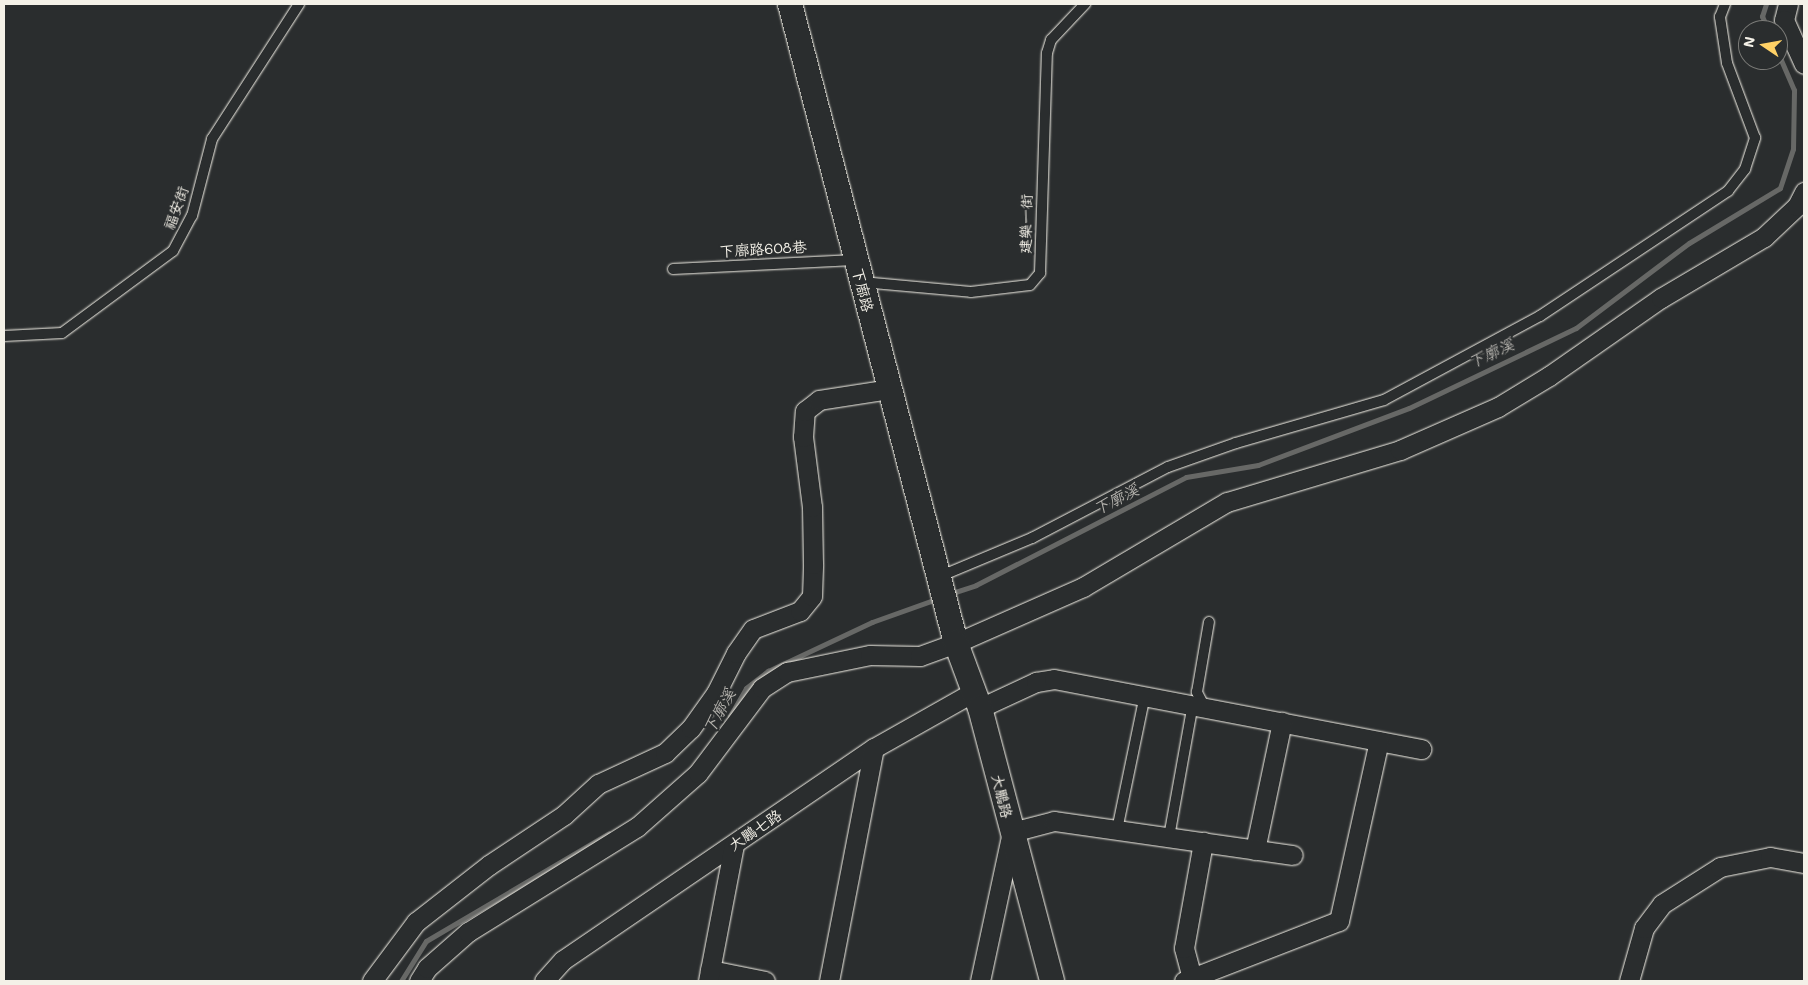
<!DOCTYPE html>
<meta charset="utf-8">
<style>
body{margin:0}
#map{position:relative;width:1808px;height:985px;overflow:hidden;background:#2a2d2e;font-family:Mali,"LXGW WenKai TC",sans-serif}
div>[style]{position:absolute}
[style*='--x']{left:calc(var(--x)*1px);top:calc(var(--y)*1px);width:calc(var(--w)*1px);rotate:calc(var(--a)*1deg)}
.stream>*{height:5px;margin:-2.5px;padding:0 2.5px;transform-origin:2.5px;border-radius:2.5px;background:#676866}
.roads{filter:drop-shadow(0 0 1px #f4f1e8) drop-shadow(0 0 1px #f4f1e8)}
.service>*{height:10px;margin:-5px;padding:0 5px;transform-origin:5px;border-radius:5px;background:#2a2d2e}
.minor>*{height:19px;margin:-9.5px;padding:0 9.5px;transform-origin:9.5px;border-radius:9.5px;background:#2a2d2e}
.tertiary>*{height:24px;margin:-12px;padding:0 12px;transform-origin:12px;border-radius:12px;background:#2a2d2e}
span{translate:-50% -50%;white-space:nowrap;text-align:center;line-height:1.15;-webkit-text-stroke:4.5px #2a2d2e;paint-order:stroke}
.street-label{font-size:15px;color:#f4f1e8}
.water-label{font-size:16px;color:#b5b3ae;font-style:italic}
.frame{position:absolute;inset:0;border:5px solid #f4f1e8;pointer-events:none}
.north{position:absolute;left:1738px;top:20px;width:50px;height:50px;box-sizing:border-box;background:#2a2d2e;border:1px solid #7b7b78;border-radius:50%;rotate:282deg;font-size:14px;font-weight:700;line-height:20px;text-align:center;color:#f4f1e8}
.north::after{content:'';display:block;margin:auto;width:18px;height:22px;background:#ffd166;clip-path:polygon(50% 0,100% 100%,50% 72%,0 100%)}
</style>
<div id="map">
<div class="stream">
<div style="--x:1766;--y:4;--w:13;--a:108"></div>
<div style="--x:1762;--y:16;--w:15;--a:67"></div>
<div style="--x:949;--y:594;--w:28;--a:-18"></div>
<div style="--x:976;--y:585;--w:236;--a:-27.2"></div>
<div style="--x:1186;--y:477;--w:73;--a:-9.5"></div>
<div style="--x:1258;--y:465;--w:161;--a:-20.7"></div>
<div style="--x:1409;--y:408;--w:185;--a:-25.6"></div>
<div style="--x:1576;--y:328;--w:141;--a:-37"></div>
<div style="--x:1689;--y:243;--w:106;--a:-31.1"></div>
<div style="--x:1780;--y:188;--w:41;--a:-71.6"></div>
<div style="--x:1793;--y:149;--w:59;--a:-89"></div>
<div style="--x:1794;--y:90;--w:40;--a:-113.4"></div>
<div style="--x:730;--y:716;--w:32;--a:-60"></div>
<div style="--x:746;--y:688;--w:28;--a:-38"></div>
<div style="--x:768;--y:671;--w:115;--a:-25.2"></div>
<div style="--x:872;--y:622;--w:71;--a:-19.7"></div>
<div style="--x:401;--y:981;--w:47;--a:-58"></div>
<div style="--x:426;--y:941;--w:212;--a:-30.5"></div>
</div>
<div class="roads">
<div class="service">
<div style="--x:673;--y:269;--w:182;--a:-2.8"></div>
<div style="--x:862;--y:282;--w:109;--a:5.2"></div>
<div style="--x:971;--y:292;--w:59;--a:-6.8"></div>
<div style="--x:1030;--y:285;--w:16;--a:-50"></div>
<div style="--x:1040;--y:273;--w:220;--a:-88.2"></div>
<div style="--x:1047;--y:53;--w:14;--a:-73"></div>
<div style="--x:1051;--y:40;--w:50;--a:-46.6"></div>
<div style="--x:4;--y:336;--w:58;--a:-3"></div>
<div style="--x:62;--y:333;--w:138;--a:-36.5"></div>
<div style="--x:173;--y:251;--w:40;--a:-62"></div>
<div style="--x:192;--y:216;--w:80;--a:-75.4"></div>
<div style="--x:212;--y:139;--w:161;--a:-57.2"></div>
<div style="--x:941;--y:576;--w:99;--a:-22.7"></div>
<div style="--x:1032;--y:538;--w:153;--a:-27.6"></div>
<div style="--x:1168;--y:467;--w:72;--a:-19.4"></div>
<div style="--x:1236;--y:443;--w:154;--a:-16.2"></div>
<div style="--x:1384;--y:400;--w:177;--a:-28.3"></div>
<div style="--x:1540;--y:316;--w:226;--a:-33.6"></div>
<div style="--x:1728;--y:191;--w:28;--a:-52"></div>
<div style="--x:1745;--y:169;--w:33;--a:-72"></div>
<div style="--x:1755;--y:138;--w:80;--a:-110.5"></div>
<div style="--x:1727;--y:63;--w:47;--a:-98.7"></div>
<div style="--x:1720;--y:17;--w:14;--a:-69"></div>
<div style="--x:1204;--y:706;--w:16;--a:-117"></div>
<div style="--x:1197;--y:692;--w:71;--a:-80.3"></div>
<div style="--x:1117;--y:830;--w:138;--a:-78.3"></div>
<div style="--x:1169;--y:837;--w:135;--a:-79.8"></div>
</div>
<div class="minor">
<div style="--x:1788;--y:4;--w:16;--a:104"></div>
<div style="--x:1784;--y:20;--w:48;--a:65.6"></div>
<div style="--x:980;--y:708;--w:62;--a:-24.9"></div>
<div style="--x:1036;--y:682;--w:18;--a:-9"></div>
<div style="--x:1054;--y:679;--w:374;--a:10.8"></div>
<div style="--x:1255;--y:850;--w:131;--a:-78.1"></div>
<div style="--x:710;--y:970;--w:56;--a:11.3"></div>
<div style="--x:1192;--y:978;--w:31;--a:-105"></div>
<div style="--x:1184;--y:948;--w:108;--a:-79.8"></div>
<div style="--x:372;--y:981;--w:74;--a:-53.3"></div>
<div style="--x:416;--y:922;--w:93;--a:-38"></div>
<div style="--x:489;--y:865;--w:90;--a:-33.7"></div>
<div style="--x:564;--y:815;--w:46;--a:-42.4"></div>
<div style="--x:598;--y:784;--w:74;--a:-24.8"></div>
<div style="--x:665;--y:753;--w:36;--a:-44"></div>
<div style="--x:691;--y:728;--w:43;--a:-54.5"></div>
<div style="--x:716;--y:693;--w:45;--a:-63.4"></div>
<div style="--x:736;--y:653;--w:29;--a:-55"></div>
<div style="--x:753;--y:629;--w:50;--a:-21"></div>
<div style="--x:800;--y:611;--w:19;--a:-51"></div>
<div style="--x:812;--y:596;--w:32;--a:-88"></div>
<div style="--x:813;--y:564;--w:57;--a:-91"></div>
<div style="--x:812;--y:507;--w:71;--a:-97.3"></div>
<div style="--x:803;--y:437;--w:26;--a:-86"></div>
<div style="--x:805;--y:411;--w:18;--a:-38"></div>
<div style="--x:819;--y:400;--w:71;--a:-8.9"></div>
<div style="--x:419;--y:981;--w:15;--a:-58"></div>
<div style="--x:427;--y:968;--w:55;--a:-41.3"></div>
<div style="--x:468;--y:932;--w:199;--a:-31.9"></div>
<div style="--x:637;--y:827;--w:81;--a:-41.5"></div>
<div style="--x:698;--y:773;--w:106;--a:-53"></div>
<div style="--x:762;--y:688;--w:30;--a:-33"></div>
<div style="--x:787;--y:672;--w:85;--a:-11.6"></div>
<div style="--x:870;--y:655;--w:50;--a:1.1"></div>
<div style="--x:920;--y:656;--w:38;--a:-20"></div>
<div style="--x:956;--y:643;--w:139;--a:-23.8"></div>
<div style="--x:1083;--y:587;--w:167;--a:-30.6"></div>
<div style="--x:1227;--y:502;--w:181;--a:-16.7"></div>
<div style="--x:1400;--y:450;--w:107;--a:-23.7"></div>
<div style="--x:1498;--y:407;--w:60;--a:-31.3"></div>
<div style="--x:1549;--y:376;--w:136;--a:-34.9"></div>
<div style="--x:1661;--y:298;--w:120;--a:-30.6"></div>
<div style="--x:1764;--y:237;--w:45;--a:-43.2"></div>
<div style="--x:1797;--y:206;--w:16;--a:-63"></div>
<div style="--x:544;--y:981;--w:28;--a:-48"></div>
<div style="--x:563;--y:960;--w:376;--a:-34.3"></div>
<div style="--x:874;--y:748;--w:116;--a:-29.4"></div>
<div style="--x:708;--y:981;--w:138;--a:-79.2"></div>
<div style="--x:829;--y:981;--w:237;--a:-79.1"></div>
<div style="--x:980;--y:981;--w:152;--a:-77.9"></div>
<div style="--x:1012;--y:832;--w:43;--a:-14.7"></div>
<div style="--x:1054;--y:821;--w:241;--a:8.1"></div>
<div style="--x:1184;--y:981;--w:166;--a:-21.2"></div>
<div style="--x:1339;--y:921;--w:184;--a:-77.5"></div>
<div style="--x:1629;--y:981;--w:55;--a:-74.2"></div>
<div style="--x:1644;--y:928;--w:30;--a:-53"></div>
<div style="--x:1662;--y:904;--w:69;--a:-32.5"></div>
<div style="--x:1720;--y:867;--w:51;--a:-11.3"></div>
<div style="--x:1770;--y:857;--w:35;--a:10"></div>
</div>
<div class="tertiary">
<div style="--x:790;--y:4;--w:660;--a:75.44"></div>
<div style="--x:956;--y:643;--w:69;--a:69.7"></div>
<div style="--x:980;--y:708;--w:282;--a:75.2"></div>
</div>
</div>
<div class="street-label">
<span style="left:176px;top:208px;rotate:-70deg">福安街</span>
<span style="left:1026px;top:224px;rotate:-89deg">建樂一街</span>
<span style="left:763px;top:249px;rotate:-3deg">下廍路608巷</span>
<span style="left:863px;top:290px;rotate:76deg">下廍路</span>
<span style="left:1002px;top:796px;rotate:76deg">大鵬路</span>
<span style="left:755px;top:830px;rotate:-34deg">大鵬七路</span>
</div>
<div class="water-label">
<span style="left:1491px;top:353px;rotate:-25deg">下廓溪</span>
<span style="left:1116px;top:499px;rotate:-27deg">下廓溪</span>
<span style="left:719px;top:711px;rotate:-61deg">下廓溪</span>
</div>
<div class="frame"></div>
<div class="north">N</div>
</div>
